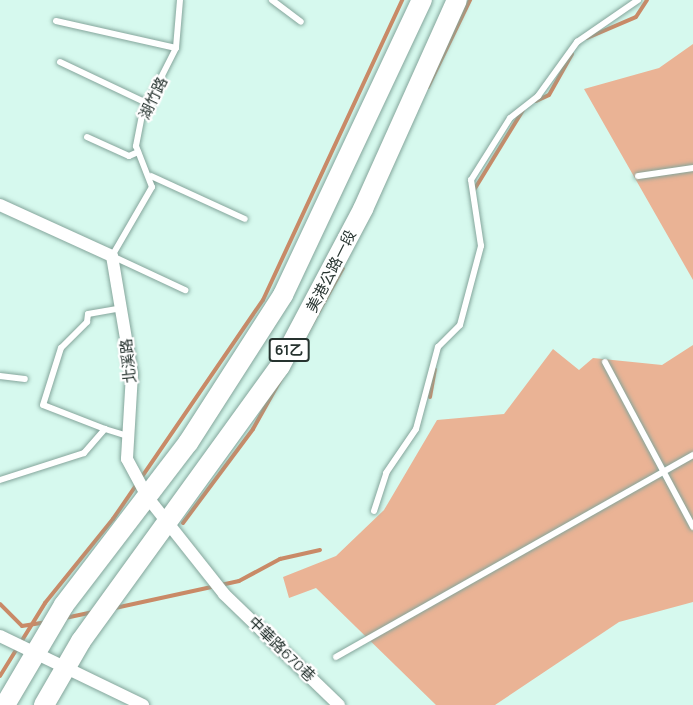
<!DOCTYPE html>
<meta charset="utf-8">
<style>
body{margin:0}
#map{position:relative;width:693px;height:705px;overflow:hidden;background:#d6f9ee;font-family:Manrope,"Noto Sans TC",sans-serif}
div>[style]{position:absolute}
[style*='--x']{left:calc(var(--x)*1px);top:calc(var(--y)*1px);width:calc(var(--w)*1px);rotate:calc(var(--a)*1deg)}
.green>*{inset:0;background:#eab395}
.stream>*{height:4px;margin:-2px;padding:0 2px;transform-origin:2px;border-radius:2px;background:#c98a67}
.roads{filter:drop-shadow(0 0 2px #84a59b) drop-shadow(0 0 2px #84a59b)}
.service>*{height:6px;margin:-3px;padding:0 3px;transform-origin:3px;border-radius:3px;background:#fff}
.minor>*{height:12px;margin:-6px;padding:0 6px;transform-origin:6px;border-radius:6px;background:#fff}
.primary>*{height:20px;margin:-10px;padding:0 10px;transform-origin:10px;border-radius:10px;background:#fff}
span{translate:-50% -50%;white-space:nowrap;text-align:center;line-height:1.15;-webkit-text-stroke:4.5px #fff;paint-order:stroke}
.shield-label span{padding:2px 4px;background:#fff;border:2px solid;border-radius:4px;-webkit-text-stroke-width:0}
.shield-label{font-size:14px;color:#26332f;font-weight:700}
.street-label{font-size:15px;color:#26332f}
</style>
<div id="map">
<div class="green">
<div style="clip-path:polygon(693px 44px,693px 280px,584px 89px,659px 68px)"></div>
<div style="clip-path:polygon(693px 345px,693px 602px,619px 622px,495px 705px,436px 705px,316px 588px,289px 598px,283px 577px,336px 556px,384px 510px,437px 420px,504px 414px,553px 349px,579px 370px,593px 358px,662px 365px)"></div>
</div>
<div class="stream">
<div style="--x:587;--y:38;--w:53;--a:-23.2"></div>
<div style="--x:636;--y:17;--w:20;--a:-57"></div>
<div style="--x:428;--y:87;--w:97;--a:-64.2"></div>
<div style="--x:536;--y:101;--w:14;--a:-25"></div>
<div style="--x:549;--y:95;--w:47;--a:-60.7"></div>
<div style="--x:474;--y:190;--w:94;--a:-58.5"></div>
<div style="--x:430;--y:397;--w:28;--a:-80"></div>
<div style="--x:183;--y:523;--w:117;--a:-53.3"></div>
<div style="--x:253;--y:429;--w:184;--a:-60.8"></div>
<div style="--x:0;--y:604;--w:31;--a:45"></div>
<div style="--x:22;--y:626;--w:24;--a:-9"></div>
<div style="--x:115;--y:608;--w:127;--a:-12.3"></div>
<div style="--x:239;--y:581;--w:47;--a:-28.2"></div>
<div style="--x:280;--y:559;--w:41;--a:-12.7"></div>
<div style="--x:65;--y:618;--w:29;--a:-12"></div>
<div style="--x:0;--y:676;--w:86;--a:-58.3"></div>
<div style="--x:45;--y:603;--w:108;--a:-51"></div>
<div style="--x:113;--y:519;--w:265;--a:-55.6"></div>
<div style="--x:263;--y:300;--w:331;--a:-65.1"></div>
</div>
<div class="roads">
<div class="service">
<div style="--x:180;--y:0;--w:48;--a:94.8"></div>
<div style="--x:176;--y:48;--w:75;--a:116.9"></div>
<div style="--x:142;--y:115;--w:32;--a:101"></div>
<div style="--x:136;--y:146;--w:44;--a:68.7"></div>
<div style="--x:152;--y:187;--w:80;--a:120.1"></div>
<div style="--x:112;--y:256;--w:81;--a:25"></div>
<div style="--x:272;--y:0;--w:36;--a:37"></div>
<div style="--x:56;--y:21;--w:123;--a:12.7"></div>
<div style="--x:60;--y:62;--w:101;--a:25.3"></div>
<div style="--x:87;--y:137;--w:46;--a:24.3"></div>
<div style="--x:129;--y:156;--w:10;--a:-24"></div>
<div style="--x:151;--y:176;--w:103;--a:24.6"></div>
<div style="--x:638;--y:176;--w:56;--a:-8.3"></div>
<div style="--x:605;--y:362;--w:187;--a:61.9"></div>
<div style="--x:0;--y:376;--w:25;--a:7"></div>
<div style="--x:105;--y:429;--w:66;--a:-158.8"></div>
<div style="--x:43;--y:405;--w:60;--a:-72.5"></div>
<div style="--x:61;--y:348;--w:37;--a:-45"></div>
<div style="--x:87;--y:322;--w:8;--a:-83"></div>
<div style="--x:88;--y:314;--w:34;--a:-10"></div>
<div style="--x:0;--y:480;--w:88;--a:-17.8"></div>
<div style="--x:84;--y:453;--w:32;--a:-49"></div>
<div style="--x:105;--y:429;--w:24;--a:17"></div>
<div style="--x:374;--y:511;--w:40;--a:-72"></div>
<div style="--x:386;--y:473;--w:53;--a:-55.7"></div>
<div style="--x:416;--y:429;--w:85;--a:-75"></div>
<div style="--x:438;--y:347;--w:31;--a:-45"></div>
<div style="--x:460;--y:325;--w:82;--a:-75.1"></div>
<div style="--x:481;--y:246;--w:67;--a:-98.6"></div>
<div style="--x:471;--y:180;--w:73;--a:-57.8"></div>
<div style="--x:510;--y:118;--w:36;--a:-38"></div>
<div style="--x:538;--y:96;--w:67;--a:-54.2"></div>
<div style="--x:577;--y:42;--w:74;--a:-34.5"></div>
<div style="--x:336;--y:657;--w:410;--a:-29.5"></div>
</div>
<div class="minor">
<div style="--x:0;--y:205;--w:123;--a:24.5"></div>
<div style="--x:112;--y:256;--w:120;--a:80.4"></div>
<div style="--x:132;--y:374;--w:85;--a:93.4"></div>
<div style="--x:127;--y:459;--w:44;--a:61.7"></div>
<div style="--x:148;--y:498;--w:122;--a:51.6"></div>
<div style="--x:224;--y:594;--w:160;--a:44"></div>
<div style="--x:0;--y:636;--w:159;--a:25.8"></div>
</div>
<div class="primary">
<div style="--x:5;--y:705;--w:116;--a:-59.5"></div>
<div style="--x:64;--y:605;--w:204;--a:-52.6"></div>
<div style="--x:188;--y:443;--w:176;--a:-57.3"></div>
<div style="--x:283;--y:295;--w:326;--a:-64.8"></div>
<div style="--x:44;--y:705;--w:74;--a:-60"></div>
<div style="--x:81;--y:641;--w:339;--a:-54.1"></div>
<div style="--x:280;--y:366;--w:178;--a:-62.1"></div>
<div style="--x:363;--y:209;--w:229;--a:-65.8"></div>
</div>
</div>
<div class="shield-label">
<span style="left:289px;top:350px">61乙</span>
</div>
<div class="street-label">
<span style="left:153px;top:98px;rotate:-64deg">湖竹路</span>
<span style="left:331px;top:271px;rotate:-63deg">美港公路一段</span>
<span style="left:128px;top:361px;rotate:-96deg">北溪路</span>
<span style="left:282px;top:649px;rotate:44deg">中華路670巷</span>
</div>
</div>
